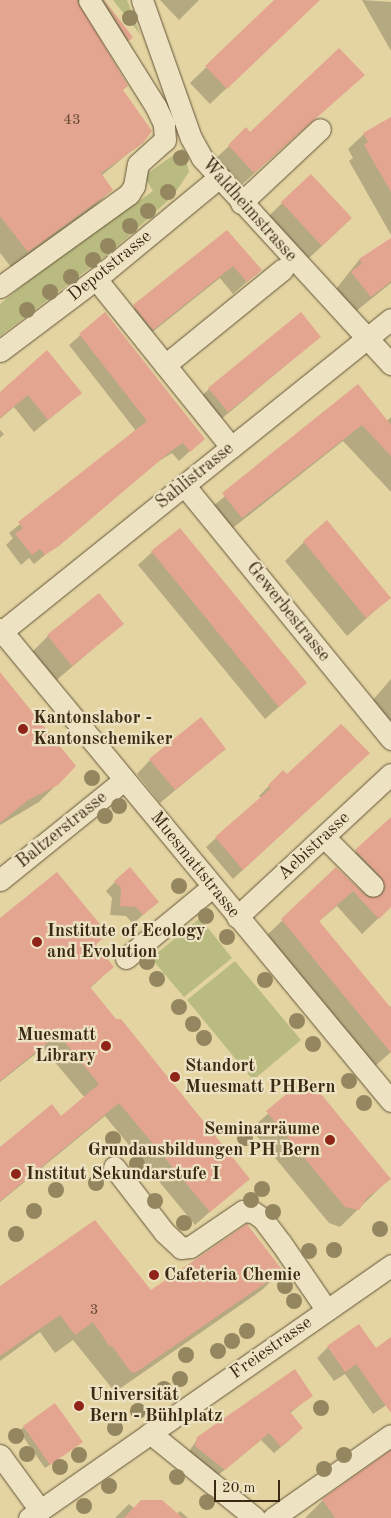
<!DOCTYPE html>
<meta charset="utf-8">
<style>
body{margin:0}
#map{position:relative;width:391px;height:1518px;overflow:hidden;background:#e3d4a2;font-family:"Old Standard TT",serif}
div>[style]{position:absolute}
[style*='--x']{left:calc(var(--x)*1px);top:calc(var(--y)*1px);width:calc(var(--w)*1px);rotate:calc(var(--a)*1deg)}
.green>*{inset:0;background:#b9bb81}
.shadow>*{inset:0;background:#0003}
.building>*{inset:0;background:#e4a590}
.roads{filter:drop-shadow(0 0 1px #645437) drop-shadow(0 0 1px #645437)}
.minor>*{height:21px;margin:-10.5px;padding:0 10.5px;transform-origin:10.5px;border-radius:10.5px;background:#ede3c3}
.trees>*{width:16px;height:16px;margin:-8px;border-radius:50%;background:#94865f}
.dots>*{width:14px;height:14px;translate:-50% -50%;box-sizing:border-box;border:2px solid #ede3c3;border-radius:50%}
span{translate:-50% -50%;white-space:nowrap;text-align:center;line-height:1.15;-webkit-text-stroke:4.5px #ede3c3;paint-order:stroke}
.number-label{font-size:15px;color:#644832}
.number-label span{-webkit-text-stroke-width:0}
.street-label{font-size:18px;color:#3a2913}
.poi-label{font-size:18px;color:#3a2913;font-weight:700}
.left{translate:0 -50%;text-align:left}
.right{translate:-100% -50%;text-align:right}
.scale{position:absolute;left:214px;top:1480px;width:66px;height:22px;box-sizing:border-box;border:2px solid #3a2913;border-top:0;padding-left:6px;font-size:15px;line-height:18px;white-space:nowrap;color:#3a2913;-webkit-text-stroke:4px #ede3c3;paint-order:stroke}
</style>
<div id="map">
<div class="green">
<div style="clip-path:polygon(113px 0,127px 0,140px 34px)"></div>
<div style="clip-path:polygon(183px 148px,189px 172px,173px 196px,112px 251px,0 336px,0 304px,43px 269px,153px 191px,144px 176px)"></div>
<div style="clip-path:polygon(200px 918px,232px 958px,184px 997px,151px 958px)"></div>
<div style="clip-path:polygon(235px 961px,301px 1040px,253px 1080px,187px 1000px)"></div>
</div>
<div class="shadow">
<div style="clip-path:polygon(0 0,104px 0,132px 37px,118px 51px,86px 6px,77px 3px,122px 91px,142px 142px,101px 176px,111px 190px,95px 206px,11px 267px,0 253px)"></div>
<div style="clip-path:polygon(160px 0,199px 0,179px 20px)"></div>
<div style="clip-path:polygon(276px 0,319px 0,210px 104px,190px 83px)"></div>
<div style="clip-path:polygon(362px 0,391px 2px,391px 51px)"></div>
<div style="clip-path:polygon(363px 75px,237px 189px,212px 162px,229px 146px)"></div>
<div style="clip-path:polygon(391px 124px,391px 235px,349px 161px,353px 158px,348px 149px,364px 134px)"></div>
<div style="clip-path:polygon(282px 203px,337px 232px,308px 259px,269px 216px)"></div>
<div style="clip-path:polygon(226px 232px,260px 270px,233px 294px,220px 278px,140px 342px,121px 319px)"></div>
<div style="clip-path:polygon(391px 240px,391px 283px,355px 312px,336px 289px,359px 260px)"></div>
<div style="clip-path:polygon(105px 314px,203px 439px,179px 461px,172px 453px,159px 461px,34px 564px,29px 558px,21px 565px,6px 545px,13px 538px,9px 533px,136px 431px,69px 345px)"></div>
<div style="clip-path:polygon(320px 337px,214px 425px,195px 402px,209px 389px)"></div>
<div style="clip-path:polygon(357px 386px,386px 422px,391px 417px,391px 492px,343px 441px,224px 535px,206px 512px)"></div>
<div style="clip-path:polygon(0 393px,80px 393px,34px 432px,14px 407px,0 419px)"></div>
<div style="clip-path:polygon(0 430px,4px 434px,0 438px)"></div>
<div style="clip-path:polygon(304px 542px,389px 598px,347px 636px,285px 561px)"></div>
<div style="clip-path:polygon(152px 552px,306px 683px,265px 719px,138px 565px)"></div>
<div style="clip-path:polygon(122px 624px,52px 684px,29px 655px,48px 636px)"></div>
<div style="clip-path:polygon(0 675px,57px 784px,39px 802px,0 825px)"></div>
<div style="clip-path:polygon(391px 679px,391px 724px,366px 708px)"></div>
<div style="clip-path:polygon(343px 726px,369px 753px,233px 879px,206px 847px,261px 798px,259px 796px,283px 772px,287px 776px)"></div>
<div style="clip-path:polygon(225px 749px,160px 803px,137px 774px,150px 760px)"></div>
<div style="clip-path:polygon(391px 818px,391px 906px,362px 934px,337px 906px,318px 922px,388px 1010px,391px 1006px,391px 1052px,374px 1067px,266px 936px,336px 869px,368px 897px,340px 867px)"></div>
<div style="clip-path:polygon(115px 882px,157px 902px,133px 924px,126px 916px,110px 915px,112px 898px,106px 891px)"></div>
<div style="clip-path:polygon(0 919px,106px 934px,95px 945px,113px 967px,89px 989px,248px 1178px,195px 1225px,105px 1116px,0 1202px,0 1148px,61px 1118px,85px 1098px,43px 1048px,0 1082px)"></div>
<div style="clip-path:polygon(307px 1079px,389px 1179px,340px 1227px,329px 1223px,251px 1129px)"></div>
<div style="clip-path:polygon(281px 1271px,262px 1290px,115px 1392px,73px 1340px,55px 1353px,40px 1332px,0 1361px,0 1288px,151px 1292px)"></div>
<div style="clip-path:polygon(391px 1339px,391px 1402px,373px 1414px,345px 1374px,334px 1381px,317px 1358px,328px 1347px,375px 1350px)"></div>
<div style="clip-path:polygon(311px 1396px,289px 1414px,294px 1436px,274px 1453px,261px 1440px,217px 1476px,188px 1453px,198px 1438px)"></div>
<div style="clip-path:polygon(24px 1427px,76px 1446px,45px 1468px,19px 1431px)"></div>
<div style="clip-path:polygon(391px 1452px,391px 1518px,305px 1518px,323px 1500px)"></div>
<div style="clip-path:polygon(129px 1504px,134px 1508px,177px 1514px,180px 1511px,188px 1518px,115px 1518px)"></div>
</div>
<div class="building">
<div style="clip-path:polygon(0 0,77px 0,128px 86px,123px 90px,152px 131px,143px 143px,101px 173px,113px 190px,28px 252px,0 216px)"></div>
<div style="clip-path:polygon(104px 0,133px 37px,129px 41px)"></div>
<div style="clip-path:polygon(274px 0,320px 0,227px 89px,205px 66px)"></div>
<div style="clip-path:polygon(339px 48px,365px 75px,254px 173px,228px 145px,246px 127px,250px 132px)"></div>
<div style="clip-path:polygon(391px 117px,391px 192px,364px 145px,368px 142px,363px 133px)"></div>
<div style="clip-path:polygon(311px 174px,352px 218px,322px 246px,281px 202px)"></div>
<div style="clip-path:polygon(227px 230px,262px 270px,247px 282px,233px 266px,153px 330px,133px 305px)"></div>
<div style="clip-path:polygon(391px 238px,391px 281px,371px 297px,351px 272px,362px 263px,359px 259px)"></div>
<div style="clip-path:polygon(105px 312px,205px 439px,190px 452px,183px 443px,171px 451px,59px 546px,45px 555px,40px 549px,32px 555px,15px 534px,23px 528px,18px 522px,147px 421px,79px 334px)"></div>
<div style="clip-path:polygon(301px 312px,321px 337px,228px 412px,208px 388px)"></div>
<div style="clip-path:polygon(47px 350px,82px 393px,48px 420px,28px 395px,0 418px,0 392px)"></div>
<div style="clip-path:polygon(358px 384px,391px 425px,391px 456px,362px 425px,242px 518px,222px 493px)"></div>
<div style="clip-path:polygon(327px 520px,391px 598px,366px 618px,303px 541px)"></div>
<div style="clip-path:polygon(180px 528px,307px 683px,279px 707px,151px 551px)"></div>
<div style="clip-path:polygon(99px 593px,124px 624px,72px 666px,47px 635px)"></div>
<div style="clip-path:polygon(0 672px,76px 766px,58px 785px,28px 800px,0 823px)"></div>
<div style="clip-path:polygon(201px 717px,226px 749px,175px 790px,149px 759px)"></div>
<div style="clip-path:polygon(341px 724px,370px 753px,243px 870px,215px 837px,271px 788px,268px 785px,283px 770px,287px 774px)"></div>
<div style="clip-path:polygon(391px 817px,391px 907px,379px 919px,353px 891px,319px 921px,391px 1008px,391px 1053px,281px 919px,336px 867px,365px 895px,370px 898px,381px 895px,385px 889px,382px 878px,355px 850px)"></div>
<div style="clip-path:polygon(130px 867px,159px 902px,143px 915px,136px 907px,120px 906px,121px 888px,114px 881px)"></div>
<div style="clip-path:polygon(57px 872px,108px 934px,96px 944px,114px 967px,90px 987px,116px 1019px,121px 1019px,250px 1179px,210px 1212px,119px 1103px,0 1201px,0 1147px,52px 1104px,61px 1116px,99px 1084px,58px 1034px,0 1081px,0 918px)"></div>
<div style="clip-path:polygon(307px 1077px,391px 1179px,367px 1198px,359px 1210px,345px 1207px,266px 1111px)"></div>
<div style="clip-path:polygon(95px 1220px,151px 1290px,247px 1224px,283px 1271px,135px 1373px,130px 1371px,112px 1346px,110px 1347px,93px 1322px,75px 1335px,60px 1315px,0 1356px,0 1286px)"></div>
<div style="clip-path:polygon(359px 1324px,376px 1348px,391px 1337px,391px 1413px,356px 1364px,345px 1372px,327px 1346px)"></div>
<div style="clip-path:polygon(295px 1369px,313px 1396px,290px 1412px,303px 1428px,281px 1447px,269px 1433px,225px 1470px,195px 1446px,197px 1437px)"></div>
<div style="clip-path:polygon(55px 1403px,83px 1442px,50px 1465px,23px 1426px)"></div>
<div style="clip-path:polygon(391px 1450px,391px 1518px,335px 1518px,322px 1499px)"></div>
<div style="clip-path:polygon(141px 1500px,162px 1500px,183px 1518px,124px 1518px)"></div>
</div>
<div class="roads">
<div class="minor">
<div style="--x:142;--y:0;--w:146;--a:70.5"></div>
<div style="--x:191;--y:138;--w:23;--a:61"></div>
<div style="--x:202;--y:158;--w:280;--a:47.5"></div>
<div style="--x:241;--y:203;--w:108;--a:-43.1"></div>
<div style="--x:96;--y:279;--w:216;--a:51.2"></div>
<div style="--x:0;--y:287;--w:159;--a:-35.8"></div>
<div style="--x:129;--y:194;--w:9;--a:-58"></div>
<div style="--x:134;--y:186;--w:22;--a:-80"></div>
<div style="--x:138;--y:164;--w:36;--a:-42"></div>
<div style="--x:165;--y:140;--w:16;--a:-94"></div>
<div style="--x:164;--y:124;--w:19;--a:-115"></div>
<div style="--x:156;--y:107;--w:126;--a:-122.1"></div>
<div style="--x:0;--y:351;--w:120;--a:-36.9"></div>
<div style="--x:96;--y:279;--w:158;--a:-39.6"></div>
<div style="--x:165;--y:365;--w:152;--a:-39.1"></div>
<div style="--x:184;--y:485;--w:328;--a:50.8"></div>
<div style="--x:0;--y:629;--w:613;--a:50.36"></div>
<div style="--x:0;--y:633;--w:501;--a:-38.77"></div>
<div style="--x:324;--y:837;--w:69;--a:45"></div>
<div style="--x:0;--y:880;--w:159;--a:-38.9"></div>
<div style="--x:237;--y:917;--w:210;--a:-42.9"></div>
<div style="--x:126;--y:958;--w:112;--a:-39.5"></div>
<div style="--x:114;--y:1167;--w:82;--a:52.4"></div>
<div style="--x:164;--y:1232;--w:23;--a:43"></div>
<div style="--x:181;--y:1248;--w:9;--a:-6"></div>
<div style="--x:190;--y:1247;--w:64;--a:-34.2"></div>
<div style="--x:243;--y:1211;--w:10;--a:6"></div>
<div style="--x:253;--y:1212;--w:11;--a:34"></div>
<div style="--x:262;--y:1218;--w:31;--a:53"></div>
<div style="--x:281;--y:1243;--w:80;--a:55.7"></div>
<div style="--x:150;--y:1433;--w:135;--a:39"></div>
<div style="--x:0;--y:1455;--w:68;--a:54"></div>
<div style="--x:29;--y:1518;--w:442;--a:-34.9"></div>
<div style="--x:273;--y:1518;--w:144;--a:-35.1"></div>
</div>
</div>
<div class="trees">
<div style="left:130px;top:18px"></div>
<div style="left:181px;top:158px"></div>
<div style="left:168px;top:192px"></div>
<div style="left:148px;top:211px"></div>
<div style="left:130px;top:226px"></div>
<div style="left:108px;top:246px"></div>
<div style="left:93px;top:260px"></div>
<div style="left:71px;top:277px"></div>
<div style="left:50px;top:292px"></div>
<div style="left:27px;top:310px"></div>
<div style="left:92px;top:778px"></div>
<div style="left:119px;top:806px"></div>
<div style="left:105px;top:816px"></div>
<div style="left:179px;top:886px"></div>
<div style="left:206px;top:916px"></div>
<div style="left:227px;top:937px"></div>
<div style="left:147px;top:962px"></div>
<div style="left:157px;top:979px"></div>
<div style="left:265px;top:980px"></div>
<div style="left:179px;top:1007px"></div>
<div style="left:297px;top:1021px"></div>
<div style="left:193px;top:1024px"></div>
<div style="left:204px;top:1038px"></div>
<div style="left:313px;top:1044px"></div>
<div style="left:349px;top:1081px"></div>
<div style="left:364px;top:1103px"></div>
<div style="left:245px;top:1138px"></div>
<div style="left:113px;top:1139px"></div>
<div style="left:137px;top:1164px"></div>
<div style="left:96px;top:1183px"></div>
<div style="left:262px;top:1189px"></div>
<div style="left:56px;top:1190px"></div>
<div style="left:251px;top:1200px"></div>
<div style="left:155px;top:1201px"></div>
<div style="left:34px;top:1211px"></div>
<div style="left:273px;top:1212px"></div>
<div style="left:184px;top:1223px"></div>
<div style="left:380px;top:1229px"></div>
<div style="left:16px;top:1234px"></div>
<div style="left:334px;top:1250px"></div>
<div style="left:309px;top:1251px"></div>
<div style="left:285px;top:1286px"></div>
<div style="left:294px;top:1301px"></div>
<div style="left:247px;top:1331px"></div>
<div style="left:232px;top:1341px"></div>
<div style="left:218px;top:1351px"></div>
<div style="left:186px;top:1355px"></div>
<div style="left:180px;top:1379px"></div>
<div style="left:164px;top:1389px"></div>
<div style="left:321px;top:1408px"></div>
<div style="left:138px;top:1411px"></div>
<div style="left:115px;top:1428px"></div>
<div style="left:16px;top:1436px"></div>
<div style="left:27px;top:1454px"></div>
<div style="left:79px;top:1455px"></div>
<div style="left:344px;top:1455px"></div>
<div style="left:60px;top:1467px"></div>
<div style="left:324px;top:1469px"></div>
<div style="left:177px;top:1477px"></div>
<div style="left:109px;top:1486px"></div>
<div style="left:207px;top:1502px"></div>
<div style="left:84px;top:1506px"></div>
</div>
<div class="dots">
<div style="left:23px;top:729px;background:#8f2418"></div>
<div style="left:37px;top:942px;background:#8f2418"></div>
<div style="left:106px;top:1046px;background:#8f2418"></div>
<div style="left:175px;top:1077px;background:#8f2418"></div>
<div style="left:330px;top:1140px;background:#8f2418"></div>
<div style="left:16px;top:1174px;background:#8f2418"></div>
<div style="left:154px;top:1275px;background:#8f2418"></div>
<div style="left:79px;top:1406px;background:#8f2418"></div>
</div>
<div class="number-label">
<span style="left:72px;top:121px">43</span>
<span style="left:94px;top:1311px">3</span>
</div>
<div class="street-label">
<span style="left:249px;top:210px;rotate:48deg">Waldheimstrasse</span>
<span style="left:110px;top:266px;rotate:-39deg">Depotstrasse</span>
<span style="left:195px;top:476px;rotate:-39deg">Sahlistrasse</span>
<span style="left:288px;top:612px;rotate:51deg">Gewerbestrasse</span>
<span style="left:62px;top:830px;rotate:-39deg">Baltzerstrasse</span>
<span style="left:314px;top:846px;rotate:-43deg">Aebistrasse</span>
<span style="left:195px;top:865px;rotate:51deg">Muesmattstrasse</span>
<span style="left:271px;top:1348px;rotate:-35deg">Freiestrasse</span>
</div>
<div class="poi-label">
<span class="left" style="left:33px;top:729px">Kantonslabor -<br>Kantonschemiker</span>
<span class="left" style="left:47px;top:942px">Institute of Ecology<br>and Evolution</span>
<span class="right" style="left:96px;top:1046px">Muesmatt<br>Library</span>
<span class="left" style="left:185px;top:1077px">Standort<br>Muesmatt PHBern</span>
<span class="right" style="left:320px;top:1140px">Seminarräume<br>Grundausbildungen PH Bern</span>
<span class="left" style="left:26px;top:1174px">Institut Sekundarstufe I</span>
<span class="left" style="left:164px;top:1275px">Cafeteria Chemie</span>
<span class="left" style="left:89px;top:1406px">Universität<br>Bern - Bühlplatz</span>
</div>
<div class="scale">20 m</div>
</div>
